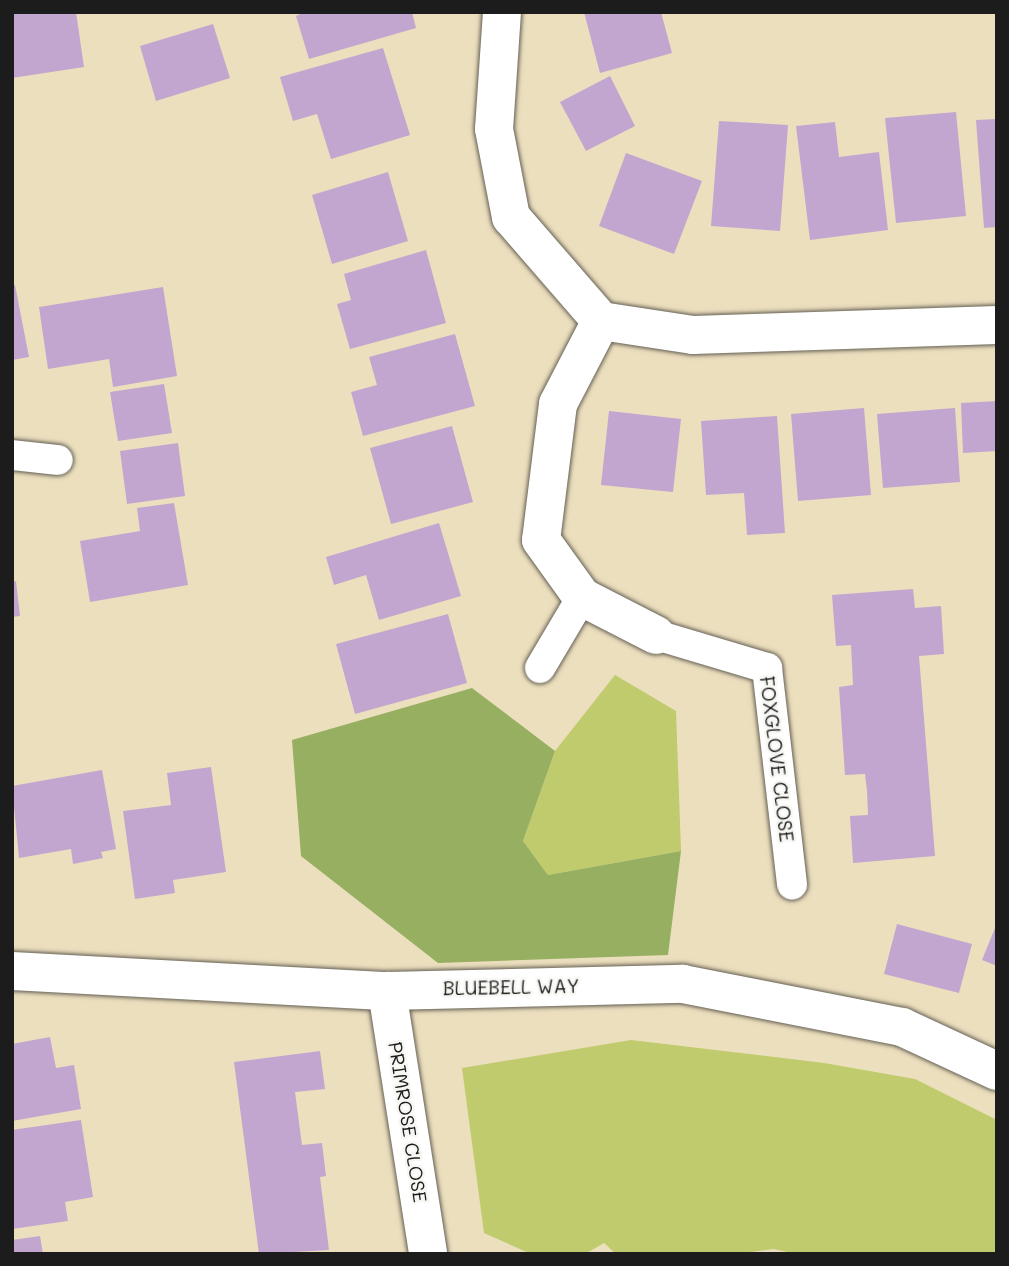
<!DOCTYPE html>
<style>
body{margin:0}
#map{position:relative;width:1009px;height:1266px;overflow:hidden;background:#ecdfbe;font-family:Mali,sans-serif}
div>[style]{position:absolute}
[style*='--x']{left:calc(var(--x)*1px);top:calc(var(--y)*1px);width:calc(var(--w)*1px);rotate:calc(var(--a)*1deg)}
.green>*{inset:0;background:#bfcb6c}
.forest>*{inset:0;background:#97af60}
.building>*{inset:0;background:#c3a6cf}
.roads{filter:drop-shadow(0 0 2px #656055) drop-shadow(0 0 2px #656055)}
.lane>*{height:30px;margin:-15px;padding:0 15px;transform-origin:15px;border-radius:15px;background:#fff}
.street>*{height:38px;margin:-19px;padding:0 19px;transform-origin:19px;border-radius:19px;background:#fff}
span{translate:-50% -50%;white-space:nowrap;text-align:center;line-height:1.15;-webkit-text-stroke:5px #f6f6f2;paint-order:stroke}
.street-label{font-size:19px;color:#1c1c1c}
.frame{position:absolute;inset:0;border:14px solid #1c1c1c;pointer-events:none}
</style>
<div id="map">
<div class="green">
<div style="clip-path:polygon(615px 675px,676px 711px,681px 851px,548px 875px,523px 841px,555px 751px)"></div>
<div style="clip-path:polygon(631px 1040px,824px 1063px,915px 1079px,997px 1120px,997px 1254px,796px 1254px,774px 1249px,735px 1254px,616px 1254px,604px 1243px,585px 1254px,531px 1254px,484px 1233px,462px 1068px)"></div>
</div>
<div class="forest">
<div style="clip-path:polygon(472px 688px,555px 751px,523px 841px,548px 875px,681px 851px,668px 955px,438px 963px,301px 856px,292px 740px)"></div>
</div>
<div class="building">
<div style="clip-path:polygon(12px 12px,76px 12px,84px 67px,12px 78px)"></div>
<div style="clip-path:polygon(305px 12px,412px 12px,416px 28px,309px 59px,296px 16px)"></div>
<div style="clip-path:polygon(584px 12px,661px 12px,672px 53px,600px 73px)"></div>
<div style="clip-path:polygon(213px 24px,230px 78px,156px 101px,140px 46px)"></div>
<div style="clip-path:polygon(383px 48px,410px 135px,331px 159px,317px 114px,293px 121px,280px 77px)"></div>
<div style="clip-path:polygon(610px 76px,635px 126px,586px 151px,560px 102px)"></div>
<div style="clip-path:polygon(956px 112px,966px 216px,896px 223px,885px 118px)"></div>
<div style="clip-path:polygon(997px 119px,997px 227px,984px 228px,976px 120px)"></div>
<div style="clip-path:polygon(719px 121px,788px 125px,780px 231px,711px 226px)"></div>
<div style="clip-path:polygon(835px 122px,839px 157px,879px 152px,888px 230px,810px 240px,796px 126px)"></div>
<div style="clip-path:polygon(626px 153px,702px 181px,674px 254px,599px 226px)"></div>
<div style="clip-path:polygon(388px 172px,408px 241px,332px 264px,312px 195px)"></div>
<div style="clip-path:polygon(426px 250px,446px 323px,350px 349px,337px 304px,351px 300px,344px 274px)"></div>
<div style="clip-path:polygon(15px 285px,29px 357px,12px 360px,12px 286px)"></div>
<div style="clip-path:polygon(163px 287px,177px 376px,113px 387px,109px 359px,48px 369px,39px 307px)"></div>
<div style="clip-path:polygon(455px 334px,475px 406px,363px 436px,351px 392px,377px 385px,369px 357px)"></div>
<div style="clip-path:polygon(164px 384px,172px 433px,118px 441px,110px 392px)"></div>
<div style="clip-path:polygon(997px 401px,997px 451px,963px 453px,961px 403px)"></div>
<div style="clip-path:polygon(864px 408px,871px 495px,798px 501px,791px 414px)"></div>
<div style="clip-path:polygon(955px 408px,960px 482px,883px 488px,877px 414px)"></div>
<div style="clip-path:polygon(609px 411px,681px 419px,673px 492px,601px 485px)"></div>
<div style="clip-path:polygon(777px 416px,785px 533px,747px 535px,744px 493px,706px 495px,701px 421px)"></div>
<div style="clip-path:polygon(452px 426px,473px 502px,391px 524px,370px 448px)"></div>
<div style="clip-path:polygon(178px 443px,185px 496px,127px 504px,120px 451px)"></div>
<div style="clip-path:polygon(174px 503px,188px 585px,90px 602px,80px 541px,140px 531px,137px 508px)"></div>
<div style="clip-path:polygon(439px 523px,461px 596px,379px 620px,366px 575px,334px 585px,326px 557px)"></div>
<div style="clip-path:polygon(16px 581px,20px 616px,12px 617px,12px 582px)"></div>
<div style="clip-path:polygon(913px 589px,915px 608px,941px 606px,944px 654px,919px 656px,935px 856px,853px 863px,850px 816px,868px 815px,867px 791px,865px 774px,845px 775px,839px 687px,853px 685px,851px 645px,836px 646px,832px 595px)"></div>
<div style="clip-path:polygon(448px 614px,467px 683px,355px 714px,336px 644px)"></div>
<div style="clip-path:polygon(211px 767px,226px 872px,173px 880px,175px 893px,135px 899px,123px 811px,171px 805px,167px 773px)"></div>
<div style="clip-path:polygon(102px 770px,116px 849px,101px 852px,103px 858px,73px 864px,71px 849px,19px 858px,12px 786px)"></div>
<div style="clip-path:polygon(997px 923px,997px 966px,982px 960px)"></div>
<div style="clip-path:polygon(897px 924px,972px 944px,959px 993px,884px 974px)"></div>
<div style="clip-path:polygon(50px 1037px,56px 1068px,74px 1065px,81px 1109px,12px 1121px,12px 1044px)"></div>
<div style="clip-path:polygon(320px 1051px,325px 1089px,295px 1092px,302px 1145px,322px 1143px,326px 1176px,320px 1177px,329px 1250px,259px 1254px,234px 1062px)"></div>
<div style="clip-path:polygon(81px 1120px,93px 1197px,65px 1202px,68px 1221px,12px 1229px,12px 1130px)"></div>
<div style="clip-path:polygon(40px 1236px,43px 1254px,12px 1254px,12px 1240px)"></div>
</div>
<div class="roads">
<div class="lane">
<div style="--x:12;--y:455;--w:46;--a:6.2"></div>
<div style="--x:656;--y:635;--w:116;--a:16.6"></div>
<div style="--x:767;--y:668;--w:218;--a:83.4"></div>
<div style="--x:540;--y:668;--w:82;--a:-59.4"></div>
</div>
<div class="street">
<div style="--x:502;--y:12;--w:117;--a:93.9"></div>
<div style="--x:494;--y:129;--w:90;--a:79.1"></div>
<div style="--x:511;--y:217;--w:138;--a:49.1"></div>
<div style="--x:601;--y:321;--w:93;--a:117.4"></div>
<div style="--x:558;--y:404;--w:137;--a:97.1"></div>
<div style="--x:541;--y:540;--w:70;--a:54.3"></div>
<div style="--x:582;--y:597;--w:83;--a:27.2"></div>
<div style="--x:601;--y:321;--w:93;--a:8.7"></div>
<div style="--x:693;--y:335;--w:304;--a:-1.9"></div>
<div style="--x:12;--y:971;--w:376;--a:3.1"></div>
<div style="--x:387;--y:991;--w:296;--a:-1.4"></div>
<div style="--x:683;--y:984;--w:223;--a:11.1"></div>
<div style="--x:902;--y:1027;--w:105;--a:24.9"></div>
<div style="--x:387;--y:991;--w:266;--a:81.1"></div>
</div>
</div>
<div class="street-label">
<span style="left:777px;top:759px;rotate:83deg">FOXGLOVE CLOSE</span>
<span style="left:511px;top:987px;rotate:-1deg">BLUEBELL WAY</span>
<span style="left:408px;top:1122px;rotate:81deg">PRIMROSE CLOSE</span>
</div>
<div class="frame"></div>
</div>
